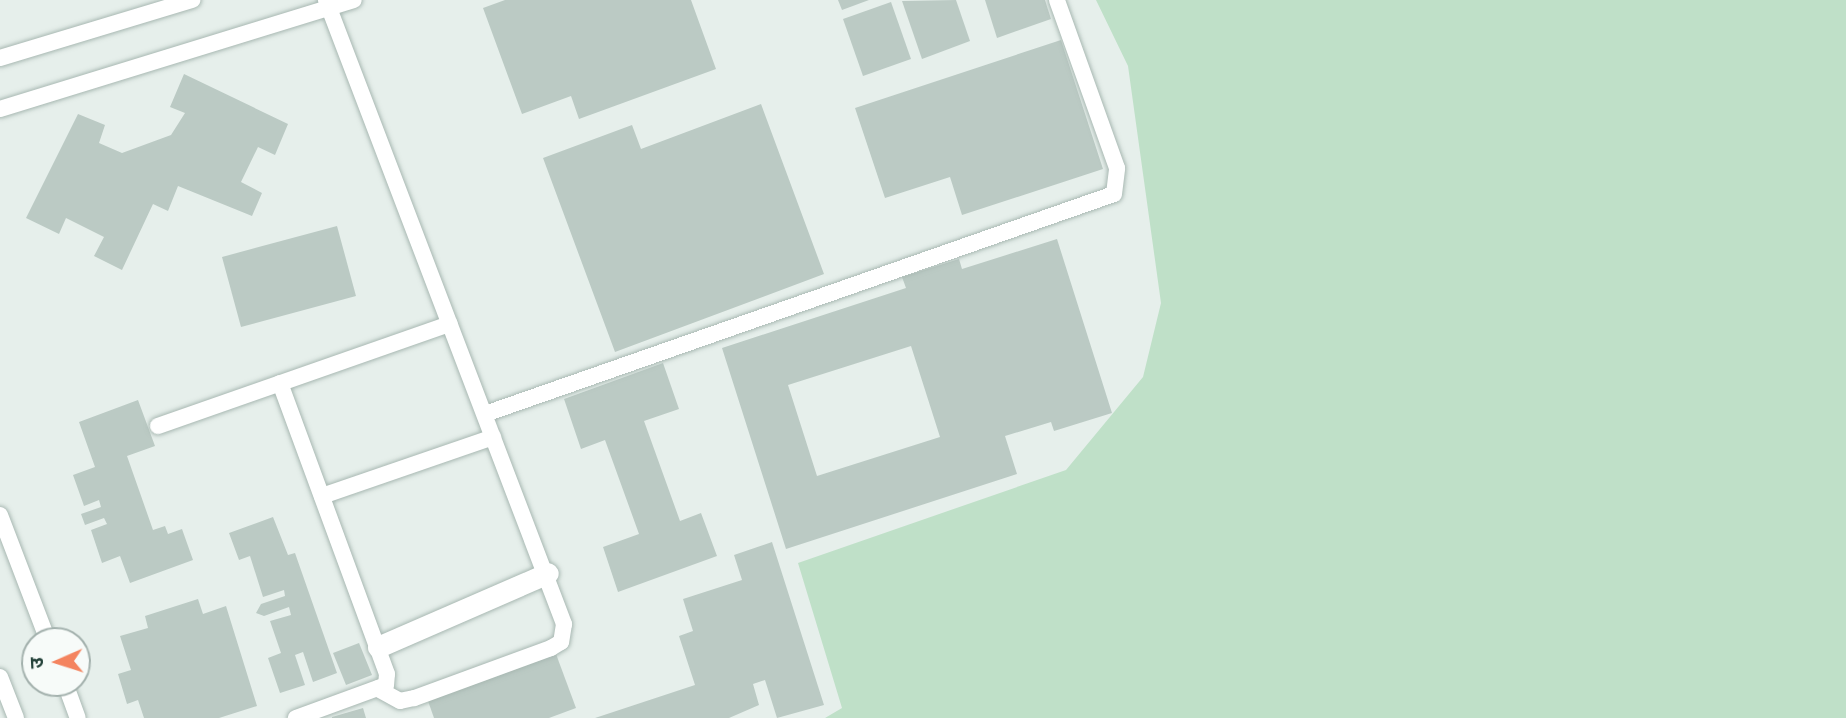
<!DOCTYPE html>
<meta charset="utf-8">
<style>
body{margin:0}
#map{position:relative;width:1846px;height:718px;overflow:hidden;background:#e6efeb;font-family:Cabin,"Noto Sans Devanagari",sans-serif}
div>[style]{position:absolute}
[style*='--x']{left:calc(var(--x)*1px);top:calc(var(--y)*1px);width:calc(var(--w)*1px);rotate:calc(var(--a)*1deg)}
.green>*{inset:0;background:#bfe0c8}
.building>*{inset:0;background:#bbcac4}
.roads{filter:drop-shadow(0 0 2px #a8b8b2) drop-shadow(0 0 2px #a8b8b2)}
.lane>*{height:16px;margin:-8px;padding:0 8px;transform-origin:8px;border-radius:8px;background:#fff}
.street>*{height:21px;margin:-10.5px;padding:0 10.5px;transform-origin:10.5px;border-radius:10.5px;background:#fff}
span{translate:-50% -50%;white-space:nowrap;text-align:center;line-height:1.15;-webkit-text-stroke:5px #f7fbf9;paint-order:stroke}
.north{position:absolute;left:21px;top:627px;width:70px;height:70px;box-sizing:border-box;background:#f7fbf9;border:2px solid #a3b1ad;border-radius:50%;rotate:267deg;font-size:19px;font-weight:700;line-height:28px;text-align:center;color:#24423a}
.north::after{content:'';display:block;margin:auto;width:24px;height:32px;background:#f4845f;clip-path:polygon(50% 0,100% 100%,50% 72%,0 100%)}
</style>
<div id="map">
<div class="green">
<div style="clip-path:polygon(1096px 0,1846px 0,1846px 718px,825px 718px,842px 708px,798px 563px,1066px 470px,1143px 377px,1161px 303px,1128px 66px)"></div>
</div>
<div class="building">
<div style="clip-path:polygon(505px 0,691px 0,716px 69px,579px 119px,571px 96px,522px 114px,483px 8px)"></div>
<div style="clip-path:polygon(838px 0,869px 0,842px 10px)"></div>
<div style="clip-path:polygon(956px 0,970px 41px,922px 59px,902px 1px)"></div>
<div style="clip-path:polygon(985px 0,1045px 0,1051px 19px,997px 38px)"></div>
<div style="clip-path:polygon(891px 2px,911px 59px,863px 76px,843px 19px)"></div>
<div style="clip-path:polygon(1061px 40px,1103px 169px,962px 215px,950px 177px,885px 198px,855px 108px)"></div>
<div style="clip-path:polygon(184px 74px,288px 124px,275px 155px,258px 147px,241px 182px,262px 193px,252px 216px,178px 186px,168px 211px,153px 204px,122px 270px,94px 256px,104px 237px,66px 218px,59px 234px,26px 218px,78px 114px,105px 125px,99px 143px,122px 153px,171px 135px,185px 113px,170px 107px)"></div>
<div style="clip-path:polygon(761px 104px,824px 274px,615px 352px,543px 158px,632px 125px,641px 149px)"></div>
<div style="clip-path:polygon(337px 226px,356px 296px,241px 327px,222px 257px)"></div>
<div style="clip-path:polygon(evenodd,1057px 239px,1112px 413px,1054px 431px,1051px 422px,1005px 436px,1017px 474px,786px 549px,722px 348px,906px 288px,902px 277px,959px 259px,962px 269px,1057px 239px,911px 346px,940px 437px,817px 476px,788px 385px,911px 346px)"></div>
<div style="clip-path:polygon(663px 363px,679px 409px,644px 421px,680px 521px,701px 513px,717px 556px,618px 592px,603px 547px,639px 534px,605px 440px,581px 449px,564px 399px)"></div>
<div style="clip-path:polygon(138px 400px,155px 446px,127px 456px,153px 530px,165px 526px,168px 534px,182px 529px,193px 560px,130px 583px,120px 556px,102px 563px,91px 530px,107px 524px,104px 518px,85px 525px,81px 514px,101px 507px,99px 500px,84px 506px,73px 475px,95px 467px,79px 422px)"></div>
<div style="clip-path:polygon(273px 517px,288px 555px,295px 553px,337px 673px,313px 682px,303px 652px,295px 655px,305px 685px,280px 693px,268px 658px,281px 653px,270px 621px,291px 615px,289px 607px,264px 616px,256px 613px,261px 604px,285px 596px,284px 590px,263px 597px,250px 556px,239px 560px,229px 533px)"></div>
<div style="clip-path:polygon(772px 542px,824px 705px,777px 718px,765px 680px,753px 684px,759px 705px,729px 718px,595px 718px,695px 685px,679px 636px,693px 631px,683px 599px,742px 580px,734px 555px)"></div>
<div style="clip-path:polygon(198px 599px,203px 614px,226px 606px,257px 706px,219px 718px,144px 718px,138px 700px,127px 704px,118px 674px,131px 670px,120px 636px,148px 628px,145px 616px)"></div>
<div style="clip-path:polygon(359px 643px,372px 675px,346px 685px,333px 653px)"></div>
<div style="clip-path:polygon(556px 654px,576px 708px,549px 718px,434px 718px,428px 701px)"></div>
<div style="clip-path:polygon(363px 708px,366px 718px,332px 718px,332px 717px)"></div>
</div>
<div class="roads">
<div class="lane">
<div style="--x:326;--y:0;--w:668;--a:69.12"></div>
<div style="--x:564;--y:624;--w:18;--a:99"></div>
<div style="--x:561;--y:642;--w:12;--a:149"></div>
<div style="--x:551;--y:648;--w:146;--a:159.9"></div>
<div style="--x:414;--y:698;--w:14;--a:168"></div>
<div style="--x:400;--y:701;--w:26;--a:-151"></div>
<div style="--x:0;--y:58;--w:201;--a:-16.8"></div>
<div style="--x:0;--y:109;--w:370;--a:-17.1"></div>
<div style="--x:280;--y:383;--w:310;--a:69.8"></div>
<div style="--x:387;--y:674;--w:11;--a:95"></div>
<div style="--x:386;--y:685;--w:96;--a:159.9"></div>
<div style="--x:485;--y:414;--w:666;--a:-19.28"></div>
<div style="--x:1114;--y:194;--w:26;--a:-83"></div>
<div style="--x:1117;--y:168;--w:178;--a:-109.7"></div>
<div style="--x:158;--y:426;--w:309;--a:-19.3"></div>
<div style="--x:322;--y:496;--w:181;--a:-19"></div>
<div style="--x:0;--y:515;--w:135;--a:69.1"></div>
<div style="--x:0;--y:677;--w:44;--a:68.7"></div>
<div style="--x:65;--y:683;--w:37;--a:70"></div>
</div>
<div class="street">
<div style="--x:378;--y:647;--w:185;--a:-23.5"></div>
</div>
</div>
<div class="north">उ</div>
</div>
